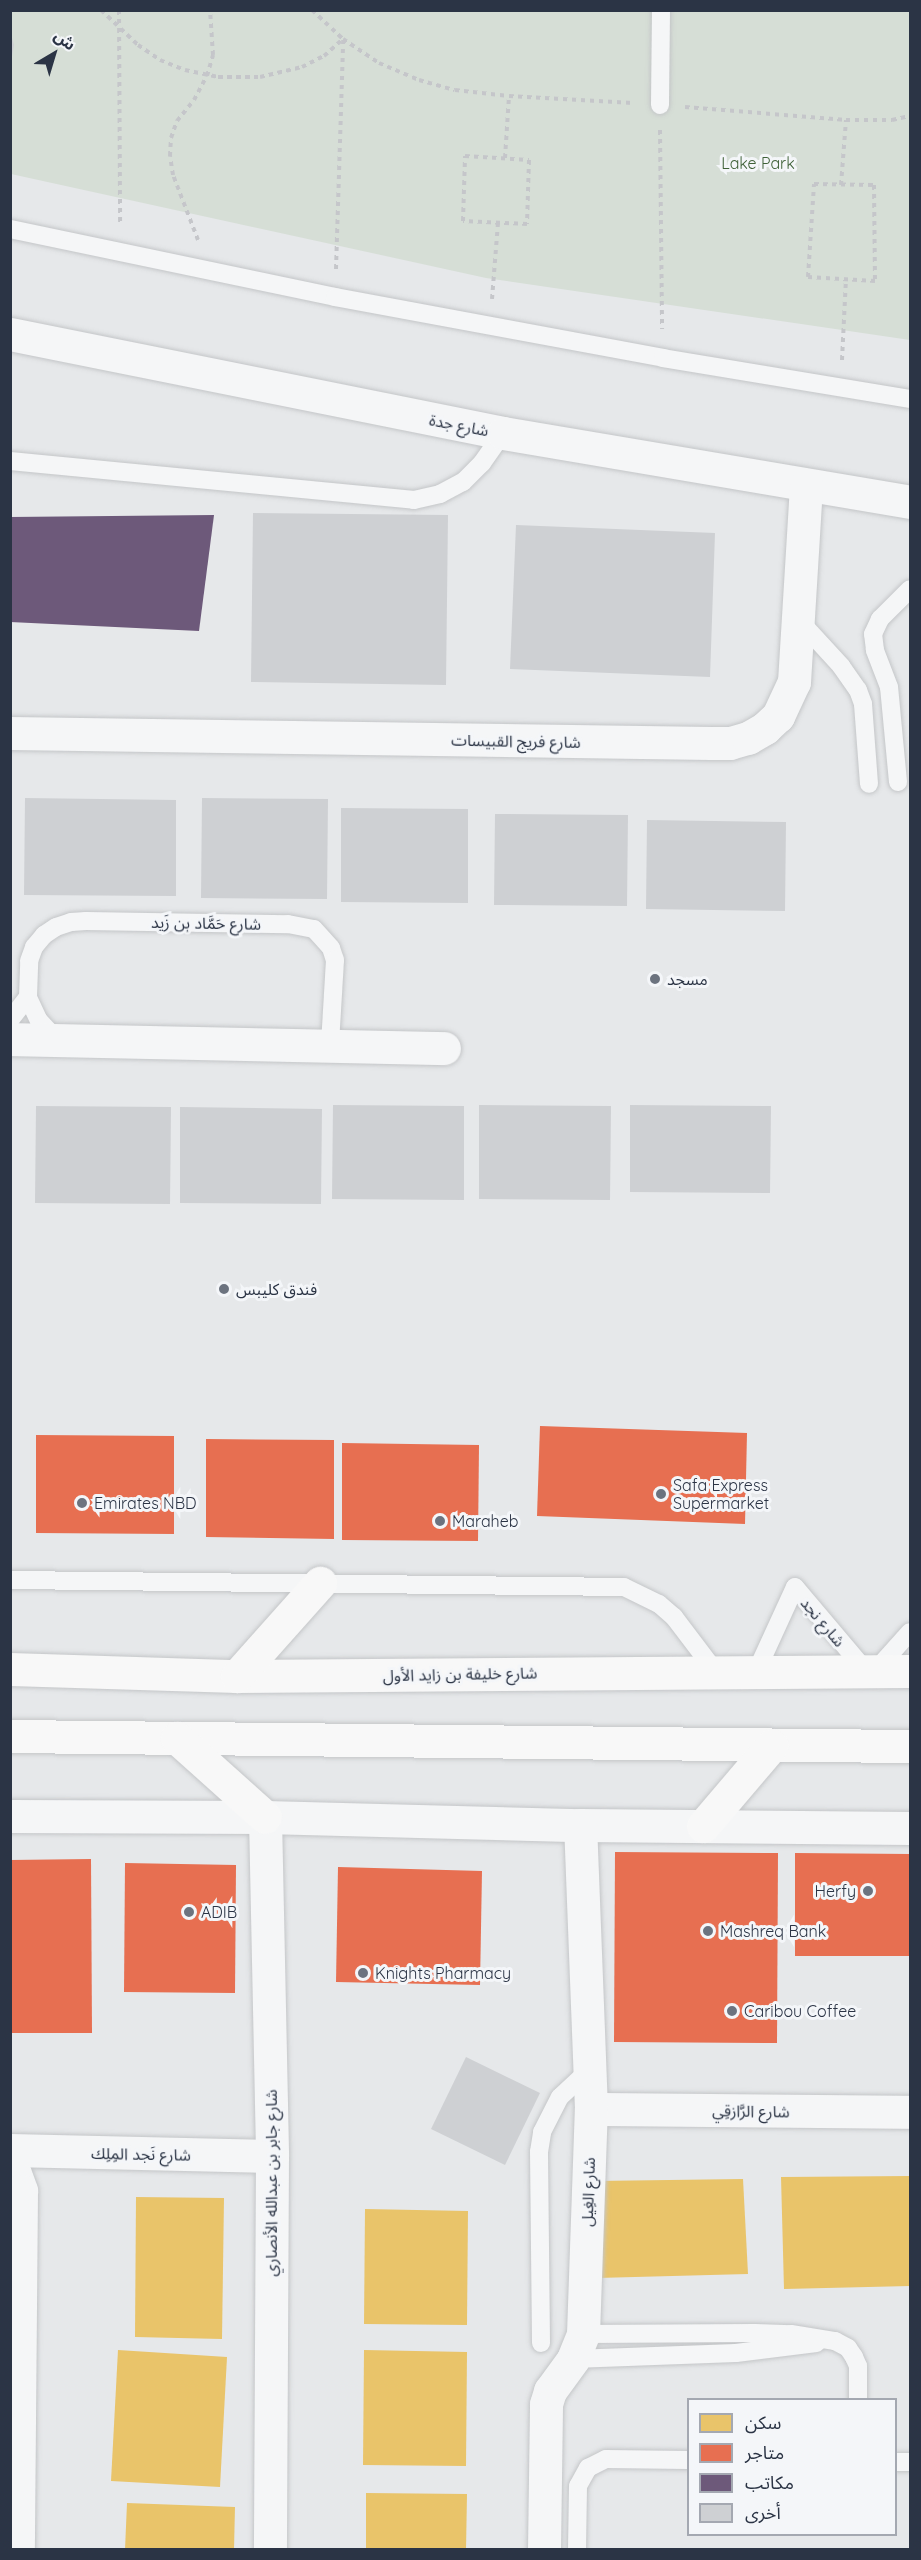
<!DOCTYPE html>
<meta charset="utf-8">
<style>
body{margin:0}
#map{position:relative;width:921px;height:2560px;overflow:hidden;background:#e6e8ea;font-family:Quicksand,"Noto Sans Arabic",sans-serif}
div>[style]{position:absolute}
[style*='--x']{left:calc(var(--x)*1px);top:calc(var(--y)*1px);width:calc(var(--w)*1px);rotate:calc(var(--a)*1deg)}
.green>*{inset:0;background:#d6ded6}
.homes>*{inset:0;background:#e9c46a}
.shops>*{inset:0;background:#e76f51}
.offices>*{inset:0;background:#6d597a}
.building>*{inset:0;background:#ced0d3}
.path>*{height:4px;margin-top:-2px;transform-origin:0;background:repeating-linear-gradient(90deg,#c5c6ca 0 4.5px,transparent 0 9px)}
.roads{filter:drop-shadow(0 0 2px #c4c6c8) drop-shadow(0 0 2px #c4c6c8)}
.lane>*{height:18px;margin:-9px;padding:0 9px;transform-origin:9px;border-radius:9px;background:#f5f6f7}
.street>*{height:33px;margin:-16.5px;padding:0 16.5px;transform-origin:16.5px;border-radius:16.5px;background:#f5f6f7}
.secondary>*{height:33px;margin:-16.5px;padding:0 16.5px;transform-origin:16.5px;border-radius:16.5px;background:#f8f8f8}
.dots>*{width:16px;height:16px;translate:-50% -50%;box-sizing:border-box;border:3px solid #f4f6f9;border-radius:50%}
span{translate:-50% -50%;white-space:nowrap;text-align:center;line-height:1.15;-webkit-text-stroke:6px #f4f6f9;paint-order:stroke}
.park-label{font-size:16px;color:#3f6138}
.street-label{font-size:16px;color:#2b3445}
.poi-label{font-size:16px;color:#2b3445}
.left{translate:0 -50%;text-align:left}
.right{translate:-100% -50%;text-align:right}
.frame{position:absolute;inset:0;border:12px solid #2b3445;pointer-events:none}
.legend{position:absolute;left:687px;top:2398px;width:210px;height:138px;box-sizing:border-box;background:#f4f6f9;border:2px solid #a4a8b1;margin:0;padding:8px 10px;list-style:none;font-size:18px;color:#2b3445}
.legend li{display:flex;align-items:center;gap:12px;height:30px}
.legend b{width:30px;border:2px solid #a4a8b1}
.north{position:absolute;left:24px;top:24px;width:60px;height:60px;-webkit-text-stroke:4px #f4f6f9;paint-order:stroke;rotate:38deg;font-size:16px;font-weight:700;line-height:24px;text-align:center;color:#2b3445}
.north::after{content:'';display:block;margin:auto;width:21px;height:27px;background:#2b3445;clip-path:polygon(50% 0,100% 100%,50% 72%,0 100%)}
</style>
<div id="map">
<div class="green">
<div style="clip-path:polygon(11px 11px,910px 11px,910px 340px,486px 278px,11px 174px)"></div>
</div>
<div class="homes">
<div style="clip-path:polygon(910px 2176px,910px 2286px,784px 2289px,781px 2177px)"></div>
<div style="clip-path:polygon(743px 2179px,748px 2274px,597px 2278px,595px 2181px)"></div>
<div style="clip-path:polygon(136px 2197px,224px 2198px,222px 2339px,135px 2337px)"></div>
<div style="clip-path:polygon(365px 2209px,468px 2211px,467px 2325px,364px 2324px)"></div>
<div style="clip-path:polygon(118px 2350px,227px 2357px,220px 2487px,111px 2481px)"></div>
<div style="clip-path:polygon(364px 2350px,467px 2352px,466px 2466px,363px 2465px)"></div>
<div style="clip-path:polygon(366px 2493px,467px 2494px,466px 2550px,366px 2550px)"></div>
<div style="clip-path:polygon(127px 2503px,235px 2507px,234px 2550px,125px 2550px)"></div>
</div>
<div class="shops">
<div style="clip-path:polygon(540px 1426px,747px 1433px,745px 1524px,537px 1516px)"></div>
<div style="clip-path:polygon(36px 1435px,174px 1436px,174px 1534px,36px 1533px)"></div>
<div style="clip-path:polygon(206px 1439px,334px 1440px,334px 1539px,206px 1537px)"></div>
<div style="clip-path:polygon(342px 1443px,479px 1445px,478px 1541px,342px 1540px)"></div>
<div style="clip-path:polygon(615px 1852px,778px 1853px,777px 2043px,614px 2042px)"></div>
<div style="clip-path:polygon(795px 1853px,910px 1854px,910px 1956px,795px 1956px)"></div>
<div style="clip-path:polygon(91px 1859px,92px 2033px,10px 2033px,10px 1860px)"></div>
<div style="clip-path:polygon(125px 1863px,236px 1865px,235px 1993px,124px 1992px)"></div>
<div style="clip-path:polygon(338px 1867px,482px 1871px,480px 1985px,336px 1982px)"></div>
</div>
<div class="offices">
<div style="clip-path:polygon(214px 515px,199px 631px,10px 622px,10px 517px)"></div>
</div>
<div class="building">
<div style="clip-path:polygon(11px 34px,14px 45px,11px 62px,10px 34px)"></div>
<div style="clip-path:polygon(253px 513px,448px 515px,446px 685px,251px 682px)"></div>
<div style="clip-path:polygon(516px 525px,715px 533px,710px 677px,510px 669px)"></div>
<div style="clip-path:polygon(25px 798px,176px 800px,176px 896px,24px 895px)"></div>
<div style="clip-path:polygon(202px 798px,328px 799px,327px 899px,201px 898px)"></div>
<div style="clip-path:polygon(341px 808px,468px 809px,468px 903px,341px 902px)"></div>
<div style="clip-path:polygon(495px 814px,628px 815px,627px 906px,494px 905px)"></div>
<div style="clip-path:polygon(647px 820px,786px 822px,785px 911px,646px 909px)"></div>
<div style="clip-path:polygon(333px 1105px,464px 1106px,464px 1200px,332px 1199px)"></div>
<div style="clip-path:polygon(479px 1105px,611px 1106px,610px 1200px,479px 1199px)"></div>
<div style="clip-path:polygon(630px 1105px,771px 1106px,770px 1193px,630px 1192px)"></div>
<div style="clip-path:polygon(36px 1106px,171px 1107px,170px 1204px,35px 1203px)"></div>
<div style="clip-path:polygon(180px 1107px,322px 1109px,321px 1204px,180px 1203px)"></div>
<div style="clip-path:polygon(466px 2057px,540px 2093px,505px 2165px,431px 2129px)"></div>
</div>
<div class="path">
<div style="--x:101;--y:10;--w:51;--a:43.4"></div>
<div style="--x:138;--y:45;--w:27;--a:34"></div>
<div style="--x:160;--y:60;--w:27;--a:22"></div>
<div style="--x:185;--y:70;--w:34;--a:12"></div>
<div style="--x:218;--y:77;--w:42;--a:0"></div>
<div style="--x:260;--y:77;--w:43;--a:-13.4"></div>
<div style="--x:302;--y:67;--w:25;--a:-27"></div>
<div style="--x:324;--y:56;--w:25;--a:-42"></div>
<div style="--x:119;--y:10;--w:216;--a:89.7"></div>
<div style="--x:312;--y:10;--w:42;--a:43.1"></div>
<div style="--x:343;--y:39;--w:43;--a:33.7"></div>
<div style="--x:379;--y:63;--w:43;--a:23"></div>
<div style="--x:419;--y:80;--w:37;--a:16"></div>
<div style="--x:455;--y:90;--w:54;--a:6.3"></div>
<div style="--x:509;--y:96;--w:124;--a:3.2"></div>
<div style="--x:685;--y:107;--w:162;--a:4.6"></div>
<div style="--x:846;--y:120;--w:46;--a:0"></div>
<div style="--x:892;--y:120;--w:18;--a:-13"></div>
<div style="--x:660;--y:130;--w:199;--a:89.4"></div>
<div style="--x:465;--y:156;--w:64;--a:3.6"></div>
<div style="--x:529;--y:160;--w:64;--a:91.8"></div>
<div style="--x:527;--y:224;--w:64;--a:-177.3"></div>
<div style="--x:463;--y:221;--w:65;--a:-88.2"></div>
<div style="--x:505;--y:158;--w:62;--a:-86.3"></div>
<div style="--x:814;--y:184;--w:60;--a:1"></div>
<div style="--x:874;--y:185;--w:96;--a:89.4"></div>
<div style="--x:875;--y:281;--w:67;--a:-176.6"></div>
<div style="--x:808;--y:277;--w:93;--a:-86.3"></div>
<div style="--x:841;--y:185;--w:65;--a:-85.6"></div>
<div style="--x:198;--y:240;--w:70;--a:-111"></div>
<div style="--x:173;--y:175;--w:19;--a:-99"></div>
<div style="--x:170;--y:156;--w:18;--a:-87"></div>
<div style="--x:171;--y:138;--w:18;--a:-71"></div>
<div style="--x:177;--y:121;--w:27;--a:-51"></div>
<div style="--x:194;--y:100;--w:27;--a:-62"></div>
<div style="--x:207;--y:76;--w:22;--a:-74"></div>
<div style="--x:213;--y:55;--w:45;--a:-93.8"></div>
<div style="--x:336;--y:269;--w:229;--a:-88.2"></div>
<div style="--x:492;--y:299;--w:77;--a:-85.5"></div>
<div style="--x:842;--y:360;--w:81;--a:-87.2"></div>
</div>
<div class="roads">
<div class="lane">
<div style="--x:660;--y:105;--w:95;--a:-89.4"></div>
<div style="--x:10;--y:229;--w:332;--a:11.8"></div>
<div style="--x:335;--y:297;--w:334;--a:10.5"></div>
<div style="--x:663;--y:358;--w:250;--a:9.4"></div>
<div style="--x:10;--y:461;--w:406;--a:5.5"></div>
<div style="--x:414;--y:500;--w:27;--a:-13"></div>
<div style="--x:440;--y:494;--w:26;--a:-28"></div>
<div style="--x:463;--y:482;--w:27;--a:-45"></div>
<div style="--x:482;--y:463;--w:37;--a:-55"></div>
<div style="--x:798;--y:619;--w:64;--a:47.5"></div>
<div style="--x:841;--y:666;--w:29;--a:55"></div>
<div style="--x:858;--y:690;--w:15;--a:70"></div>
<div style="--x:863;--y:704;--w:80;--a:85.7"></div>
<div style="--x:898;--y:782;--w:95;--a:-95.4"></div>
<div style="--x:889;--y:687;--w:40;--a:-111"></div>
<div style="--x:875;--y:650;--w:16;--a:-97"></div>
<div style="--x:873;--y:634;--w:17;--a:-65"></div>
<div style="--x:880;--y:619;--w:42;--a:-45"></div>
<div style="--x:10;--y:1020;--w:29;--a:-52"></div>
<div style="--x:57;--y:1040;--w:26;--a:-133"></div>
<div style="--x:39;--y:1021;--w:26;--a:-115"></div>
<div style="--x:28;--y:997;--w:36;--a:-88"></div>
<div style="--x:29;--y:961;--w:15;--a:-70"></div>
<div style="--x:34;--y:947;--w:16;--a:-50"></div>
<div style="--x:44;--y:935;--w:14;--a:-34"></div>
<div style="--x:56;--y:927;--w:16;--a:-18"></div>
<div style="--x:71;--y:922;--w:15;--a:-4"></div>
<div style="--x:86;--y:921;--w:202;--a:0.9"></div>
<div style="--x:288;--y:924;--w:26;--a:11"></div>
<div style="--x:314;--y:929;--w:25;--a:48"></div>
<div style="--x:331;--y:948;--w:13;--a:72"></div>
<div style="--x:335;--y:960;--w:84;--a:93.4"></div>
<div style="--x:10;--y:1580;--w:614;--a:0.65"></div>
<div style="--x:624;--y:1587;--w:39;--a:26"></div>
<div style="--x:659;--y:1604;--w:20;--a:41"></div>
<div style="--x:674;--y:1617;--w:68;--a:52.8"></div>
<div style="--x:795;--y:1587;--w:110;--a:49.8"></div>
<div style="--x:757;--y:1670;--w:91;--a:-65.4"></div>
<div style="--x:875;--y:1671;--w:52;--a:-48.1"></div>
<div style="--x:583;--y:2334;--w:172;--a:-0.3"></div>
<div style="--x:755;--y:2333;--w:36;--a:2"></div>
<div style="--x:791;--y:2334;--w:45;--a:9"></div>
<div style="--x:835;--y:2341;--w:15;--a:28"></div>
<div style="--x:848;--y:2348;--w:11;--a:56"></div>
<div style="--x:854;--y:2357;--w:10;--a:66"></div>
<div style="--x:858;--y:2366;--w:34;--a:90"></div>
<div style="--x:541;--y:2343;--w:191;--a:-90.6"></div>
<div style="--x:539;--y:2152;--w:20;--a:-81"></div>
<div style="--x:542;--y:2132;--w:39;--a:-63"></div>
<div style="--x:560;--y:2097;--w:40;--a:-43"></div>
<div style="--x:573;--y:2359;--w:163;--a:-2.1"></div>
<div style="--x:736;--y:2353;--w:81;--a:-7.1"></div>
<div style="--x:896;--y:2462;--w:14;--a:0"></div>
<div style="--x:577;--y:2550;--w:64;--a:-89.1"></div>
<div style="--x:578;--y:2486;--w:21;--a:-61"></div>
<div style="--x:588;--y:2468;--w:20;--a:-27"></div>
<div style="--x:606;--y:2459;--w:82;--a:0.7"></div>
</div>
<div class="street">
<div style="--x:10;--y:334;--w:503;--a:11.35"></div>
<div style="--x:503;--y:433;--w:413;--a:9.6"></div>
<div style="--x:10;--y:733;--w:701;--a:0.82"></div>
<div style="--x:711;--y:743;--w:19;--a:0"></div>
<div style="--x:730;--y:743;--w:19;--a:-16"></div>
<div style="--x:748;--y:738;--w:20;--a:-30"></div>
<div style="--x:765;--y:728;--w:18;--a:-43"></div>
<div style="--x:778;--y:716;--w:38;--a:-65"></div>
<div style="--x:794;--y:682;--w:197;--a:-86.5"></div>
<div style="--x:10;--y:1039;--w:434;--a:1.2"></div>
<div style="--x:10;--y:1816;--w:255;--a:0.2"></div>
<div style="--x:265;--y:1817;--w:315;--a:1.5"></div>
<div style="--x:580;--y:1825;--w:330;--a:0.5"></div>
<div style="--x:265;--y:1817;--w:339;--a:88.8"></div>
<div style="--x:272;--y:2156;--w:394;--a:90.3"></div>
<div style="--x:591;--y:2109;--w:319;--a:0.5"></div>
<div style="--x:10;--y:2150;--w:262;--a:1.3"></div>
<div style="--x:10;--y:2160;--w:33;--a:70"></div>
<div style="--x:21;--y:2191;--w:359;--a:90.5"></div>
<div style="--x:544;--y:2550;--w:146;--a:-89.2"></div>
<div style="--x:546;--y:2404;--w:14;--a:-73"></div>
<div style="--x:550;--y:2391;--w:39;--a:-54"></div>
<div style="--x:573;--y:2359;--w:27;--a:-68"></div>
<div style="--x:583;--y:2334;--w:225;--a:-88"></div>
<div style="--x:591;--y:2109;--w:284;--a:-92.2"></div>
</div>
<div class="secondary">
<div style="--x:10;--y:1669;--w:227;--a:1.8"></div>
<div style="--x:237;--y:1676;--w:673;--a:-0.43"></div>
<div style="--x:237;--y:1676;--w:125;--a:-48.3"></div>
<div style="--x:10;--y:1736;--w:900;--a:0.64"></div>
<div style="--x:177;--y:1738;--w:118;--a:41.9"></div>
<div style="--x:703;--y:1826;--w:106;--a:-49.6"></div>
</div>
</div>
<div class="dots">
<div style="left:655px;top:979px;background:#6c737f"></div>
<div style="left:224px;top:1289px;background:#6c737f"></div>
<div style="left:661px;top:1494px;background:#6c737f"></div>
<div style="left:82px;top:1503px;background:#6c737f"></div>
<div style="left:440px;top:1521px;background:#6c737f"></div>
<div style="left:868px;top:1891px;background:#6c737f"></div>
<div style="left:189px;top:1912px;background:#6c737f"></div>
<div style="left:708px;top:1931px;background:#6c737f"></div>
<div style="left:363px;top:1973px;background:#6c737f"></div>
<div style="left:732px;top:2011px;background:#6c737f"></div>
</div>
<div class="park-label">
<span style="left:758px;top:163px">Lake Park</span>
</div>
<div class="street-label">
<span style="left:459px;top:425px;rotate:11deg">شارع جدة</span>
<span style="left:516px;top:741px;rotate:1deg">شارع فريج القبيسات</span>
<span style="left:206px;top:923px;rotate:1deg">شارع حَمَّاد بن زَيد</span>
<span style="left:823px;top:1622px;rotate:50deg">شارع نجد</span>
<span style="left:460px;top:1674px;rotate:-1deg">شارع خليفة بن زايد الأول</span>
<span style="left:751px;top:2111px;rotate:1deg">شارع الرَّازقِي</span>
<span style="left:141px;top:2154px;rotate:1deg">شارع نَجد المِلِك</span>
<span style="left:271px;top:2183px;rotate:-90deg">شارع جابر بن عبدالله الأنصاري</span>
<span style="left:588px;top:2192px;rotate:-88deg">شارع الغِيل</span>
</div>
<div class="poi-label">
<span class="left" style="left:667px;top:979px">مسجد</span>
<span class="left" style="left:236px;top:1289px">فندق كليبس</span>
<span class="left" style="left:673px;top:1494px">Safa Express<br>Supermarket</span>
<span class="left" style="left:94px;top:1503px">Emirates NBD</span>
<span class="left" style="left:452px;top:1521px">Maraheb</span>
<span class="right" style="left:856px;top:1891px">Herfy</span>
<span class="left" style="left:201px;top:1912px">ADIB</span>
<span class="left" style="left:720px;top:1931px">Mashreq Bank</span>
<span class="left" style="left:375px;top:1973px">Knights Pharmacy</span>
<span class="left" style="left:744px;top:2011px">Caribou Coffee</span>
</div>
<div class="frame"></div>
<ul class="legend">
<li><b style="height:16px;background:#e9c46a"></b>سكن</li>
<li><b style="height:16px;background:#e76f51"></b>متاجر</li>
<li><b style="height:16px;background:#6d597a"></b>مكاتب</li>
<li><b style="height:16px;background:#ced0d3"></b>أخرى</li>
</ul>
<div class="north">ش</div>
</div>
